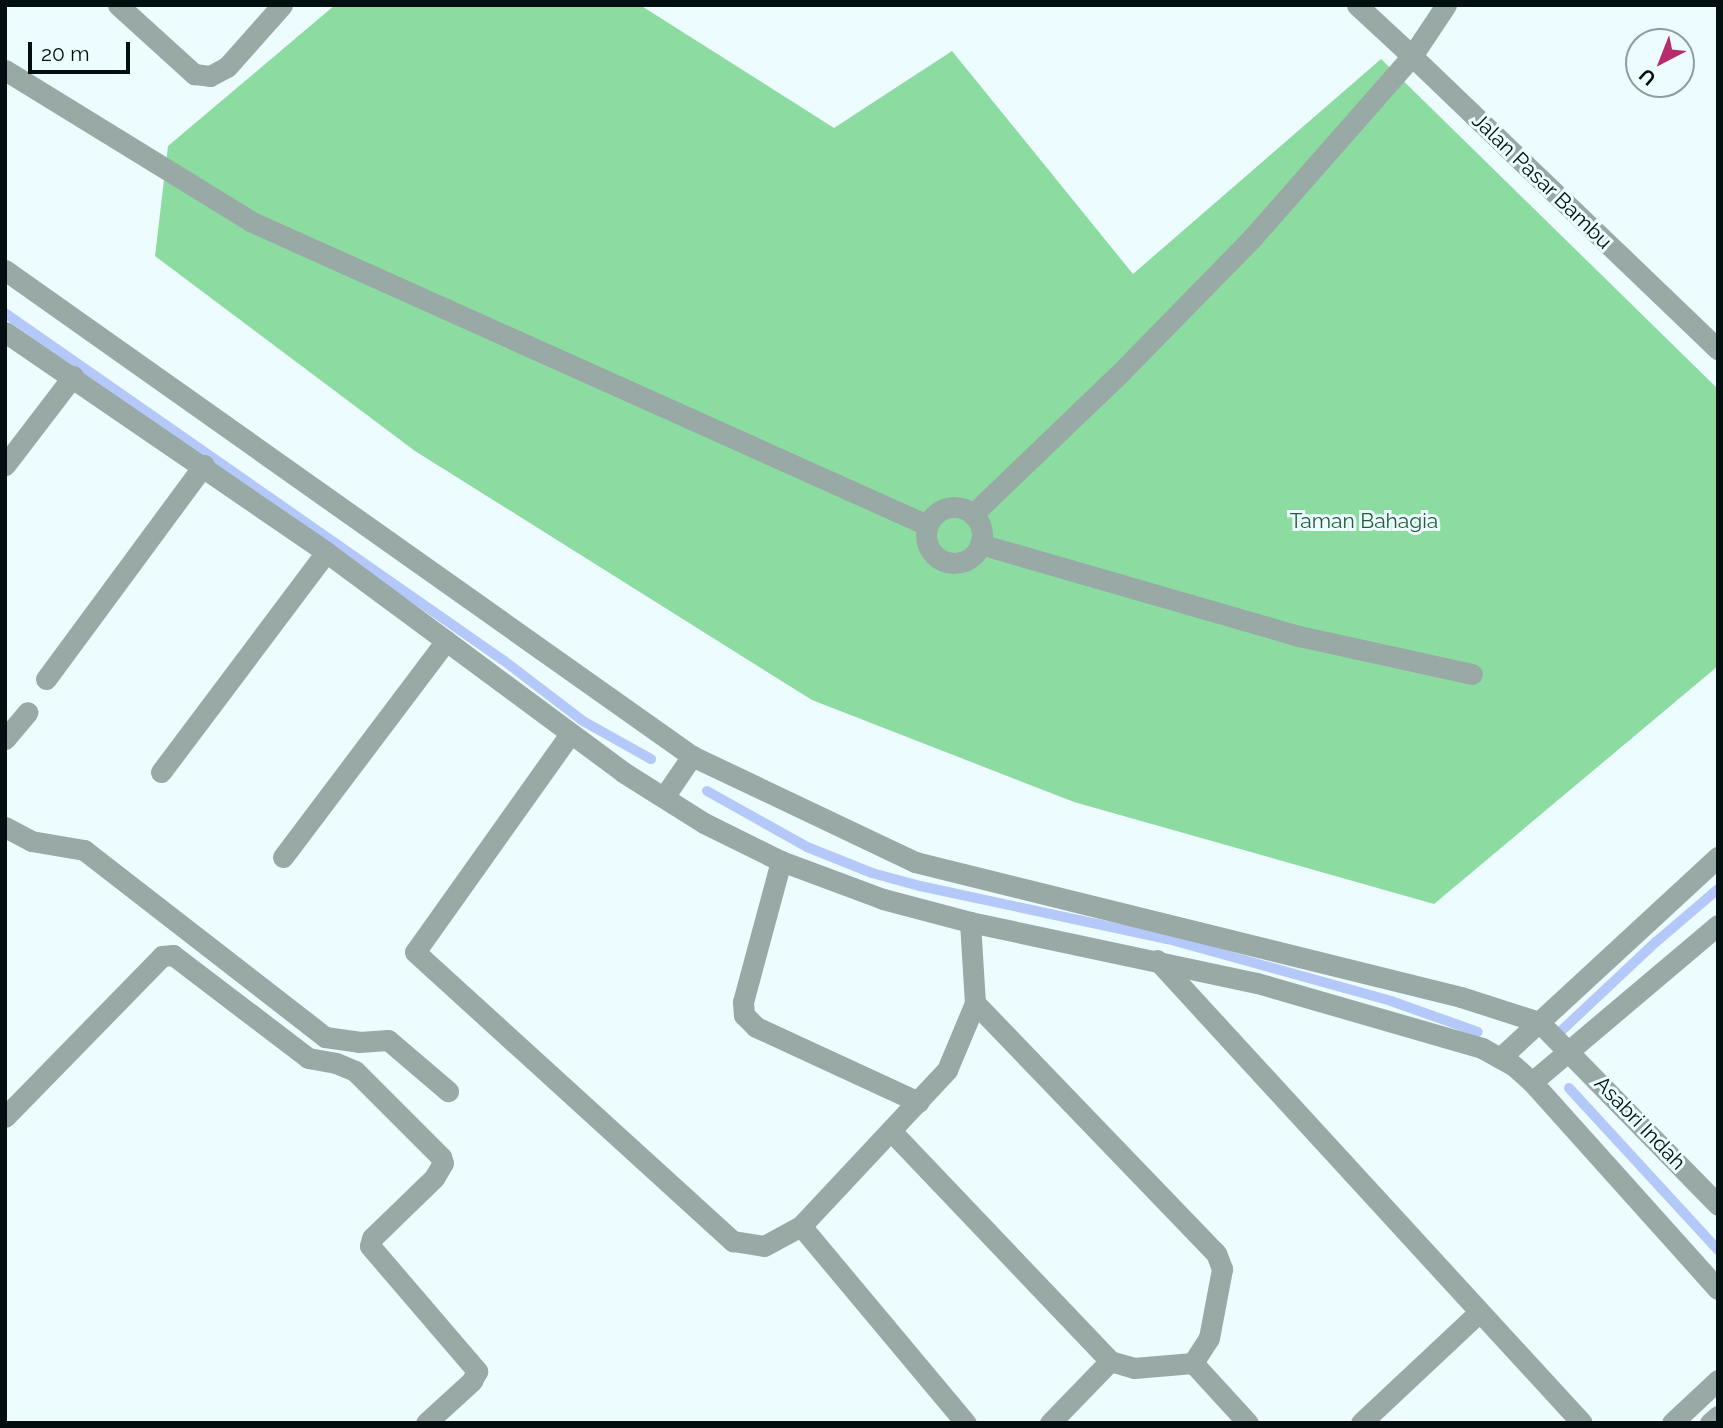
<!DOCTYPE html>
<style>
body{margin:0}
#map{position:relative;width:1723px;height:1428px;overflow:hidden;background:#ecfcff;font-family:Raleway,sans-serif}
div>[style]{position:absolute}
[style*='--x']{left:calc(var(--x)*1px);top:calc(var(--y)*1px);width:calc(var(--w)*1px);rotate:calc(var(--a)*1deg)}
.green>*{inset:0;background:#8cdca1}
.stream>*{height:10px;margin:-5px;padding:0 5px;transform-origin:5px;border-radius:5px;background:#b5c8fa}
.minor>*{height:21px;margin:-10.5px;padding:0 10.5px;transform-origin:10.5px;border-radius:10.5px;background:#99a9a5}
.minor>.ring{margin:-10.5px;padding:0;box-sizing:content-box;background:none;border:21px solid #99a9a5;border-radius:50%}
span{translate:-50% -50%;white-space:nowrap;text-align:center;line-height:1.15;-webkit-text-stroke:6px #ecfcff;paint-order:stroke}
.street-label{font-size:21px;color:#020e10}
.park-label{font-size:21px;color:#215e35}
.frame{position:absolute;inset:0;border:7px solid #020e10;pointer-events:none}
.north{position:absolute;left:1625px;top:28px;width:70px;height:70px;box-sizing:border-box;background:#ecfcff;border:2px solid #8e9d9f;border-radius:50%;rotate:222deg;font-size:19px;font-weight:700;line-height:28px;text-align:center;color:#020e10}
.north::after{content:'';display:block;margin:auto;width:24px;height:32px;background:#b52d6e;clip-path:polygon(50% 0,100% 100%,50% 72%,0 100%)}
.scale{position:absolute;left:28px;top:42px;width:102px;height:32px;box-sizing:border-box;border:4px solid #020e10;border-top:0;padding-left:9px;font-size:21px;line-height:24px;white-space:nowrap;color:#020e10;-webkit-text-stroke:5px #ecfcff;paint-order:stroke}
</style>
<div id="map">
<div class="green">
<div style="clip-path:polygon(335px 5px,640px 5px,834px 128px,952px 51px,1133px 274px,1381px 59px,1718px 389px,1718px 666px,1434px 904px,1074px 802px,812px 700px,415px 451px,155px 256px,168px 146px)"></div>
</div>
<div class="stream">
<div style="--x:5;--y:313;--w:607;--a:34.87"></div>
<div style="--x:503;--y:660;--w:101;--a:37.3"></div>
<div style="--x:583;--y:721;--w:78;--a:29.2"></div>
<div style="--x:707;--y:791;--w:115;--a:29.2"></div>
<div style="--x:807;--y:847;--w:70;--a:21.8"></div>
<div style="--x:872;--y:873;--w:50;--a:15.2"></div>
<div style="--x:920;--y:886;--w:254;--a:12.1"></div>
<div style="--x:1168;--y:939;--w:231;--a:15.5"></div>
<div style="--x:1391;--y:1001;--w:92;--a:19.6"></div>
<div style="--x:1560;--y:1032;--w:132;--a:-43.2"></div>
<div style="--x:1656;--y:942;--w:82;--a:-40.5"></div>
<div style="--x:1569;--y:1088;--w:220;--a:47.4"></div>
</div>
<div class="minor">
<div style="--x:118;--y:5;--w:103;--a:42.2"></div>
<div style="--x:194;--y:74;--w:16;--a:7"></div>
<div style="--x:210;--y:76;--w:19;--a:-28"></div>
<div style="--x:227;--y:67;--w:83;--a:-48.4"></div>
<div style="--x:1446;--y:5;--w:61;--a:123.7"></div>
<div style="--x:1412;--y:56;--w:424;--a:43.8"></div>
<div style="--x:5;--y:70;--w:288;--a:31.6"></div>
<div style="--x:250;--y:221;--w:742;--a:24.18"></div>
<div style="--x:5;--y:270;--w:842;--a:35.28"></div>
<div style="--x:692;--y:756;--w:247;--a:25.4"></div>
<div style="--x:915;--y:862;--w:562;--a:13.89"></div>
<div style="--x:1461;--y:997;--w:82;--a:17.8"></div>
<div style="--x:1539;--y:1022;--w:256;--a:45.6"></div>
<div style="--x:5;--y:332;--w:389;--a:34.4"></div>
<div style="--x:326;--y:552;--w:370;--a:36.5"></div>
<div style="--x:623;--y:772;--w:96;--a:32.2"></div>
<div style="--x:704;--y:823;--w:86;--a:26.3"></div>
<div style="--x:781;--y:861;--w:109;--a:20.4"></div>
<div style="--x:883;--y:899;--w:90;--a:14.8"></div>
<div style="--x:970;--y:922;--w:293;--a:12"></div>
<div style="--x:1257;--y:983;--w:234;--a:16.1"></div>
<div style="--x:1482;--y:1048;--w:35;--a:29"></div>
<div style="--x:1513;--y:1065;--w:25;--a:42"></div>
<div style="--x:1532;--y:1082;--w:278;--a:48.1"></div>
<div style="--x:5;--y:465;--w:112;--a:-52.6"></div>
<div class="ring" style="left:926px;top:507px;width:35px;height:35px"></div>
<div style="--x:973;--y:514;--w:205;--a:-43.8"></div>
<div style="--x:1121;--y:372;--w:189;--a:-45.6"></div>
<div style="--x:1253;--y:237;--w:241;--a:-48.7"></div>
<div style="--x:1412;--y:56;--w:75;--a:-137.2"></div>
<div style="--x:980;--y:544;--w:332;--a:16.1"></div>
<div style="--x:1299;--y:636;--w:177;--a:12.4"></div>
<div style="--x:46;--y:679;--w:266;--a:-53.6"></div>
<div style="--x:570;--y:734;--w:267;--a:125.4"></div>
<div style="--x:415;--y:952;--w:430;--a:42.3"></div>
<div style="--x:733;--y:1241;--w:31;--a:9"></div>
<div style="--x:764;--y:1246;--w:42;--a:-28.4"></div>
<div style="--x:801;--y:1226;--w:214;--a:-46.9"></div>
<div style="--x:947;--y:1070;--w:73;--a:-67.3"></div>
<div style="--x:975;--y:1003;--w:347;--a:46.1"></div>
<div style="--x:1216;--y:1253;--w:17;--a:69"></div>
<div style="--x:1222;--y:1269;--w:70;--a:100.7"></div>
<div style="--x:1209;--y:1338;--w:30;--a:123"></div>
<div style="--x:5;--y:739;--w:35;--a:-50"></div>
<div style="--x:161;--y:772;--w:275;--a:-53.1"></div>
<div style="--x:664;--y:797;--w:50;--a:-55.7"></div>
<div style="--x:5;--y:827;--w:30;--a:28"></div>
<div style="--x:31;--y:841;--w:54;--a:9.6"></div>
<div style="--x:84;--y:850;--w:305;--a:37.8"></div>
<div style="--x:325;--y:1037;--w:34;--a:8"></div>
<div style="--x:359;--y:1042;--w:29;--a:-4"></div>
<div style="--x:388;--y:1040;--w:79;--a:40.4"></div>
<div style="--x:283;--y:857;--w:271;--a:-53"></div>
<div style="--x:781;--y:861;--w:146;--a:105.1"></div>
<div style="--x:743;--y:1002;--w:13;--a:86"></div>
<div style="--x:744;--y:1015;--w:17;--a:45"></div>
<div style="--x:756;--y:1027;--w:179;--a:24.8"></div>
<div style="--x:970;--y:922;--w:81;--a:86.5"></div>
<div style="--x:1157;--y:960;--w:628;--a:47.45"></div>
<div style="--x:1500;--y:1058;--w:297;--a:-42.7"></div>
<div style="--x:1532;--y:1082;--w:243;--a:-40.2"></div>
<div style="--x:5;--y:1117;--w:225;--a:-45.7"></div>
<div style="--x:162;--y:956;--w:11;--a:-5"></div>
<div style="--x:173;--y:955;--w:170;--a:37.3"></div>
<div style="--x:308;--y:1058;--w:28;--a:10"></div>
<div style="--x:336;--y:1063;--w:21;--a:23"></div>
<div style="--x:355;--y:1071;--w:122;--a:45"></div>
<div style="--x:441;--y:1157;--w:6;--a:72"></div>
<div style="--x:443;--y:1163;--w:17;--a:121"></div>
<div style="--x:434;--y:1178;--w:86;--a:135.9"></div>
<div style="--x:372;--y:1238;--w:8;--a:104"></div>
<div style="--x:370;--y:1246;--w:165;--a:49.4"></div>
<div style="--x:477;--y:1371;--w:11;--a:117"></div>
<div style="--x:472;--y:1381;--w:62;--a:137.6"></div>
<div style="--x:892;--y:1132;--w:316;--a:46.4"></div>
<div style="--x:801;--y:1226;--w:257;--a:50.1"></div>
<div style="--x:1050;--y:1423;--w:86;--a:-45.9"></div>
<div style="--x:1110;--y:1361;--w:25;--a:16"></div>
<div style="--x:1134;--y:1368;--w:59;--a:-4.8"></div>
<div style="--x:1193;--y:1363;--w:81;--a:47.5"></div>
<div style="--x:1361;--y:1423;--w:161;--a:-43.2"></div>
<div style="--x:1672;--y:1423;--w:63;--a:-43.1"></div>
<div style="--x:1710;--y:1423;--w:11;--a:-41"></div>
</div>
<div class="street-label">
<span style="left:1542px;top:181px;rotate:44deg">Jalan Pasar Bambu</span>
<span style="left:1640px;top:1123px;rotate:46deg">Asabri Indah</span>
</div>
<div class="park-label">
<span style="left:1364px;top:521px">Taman Bahagia</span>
</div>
<div class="frame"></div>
<div class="north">U</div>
<div class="scale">20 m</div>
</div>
